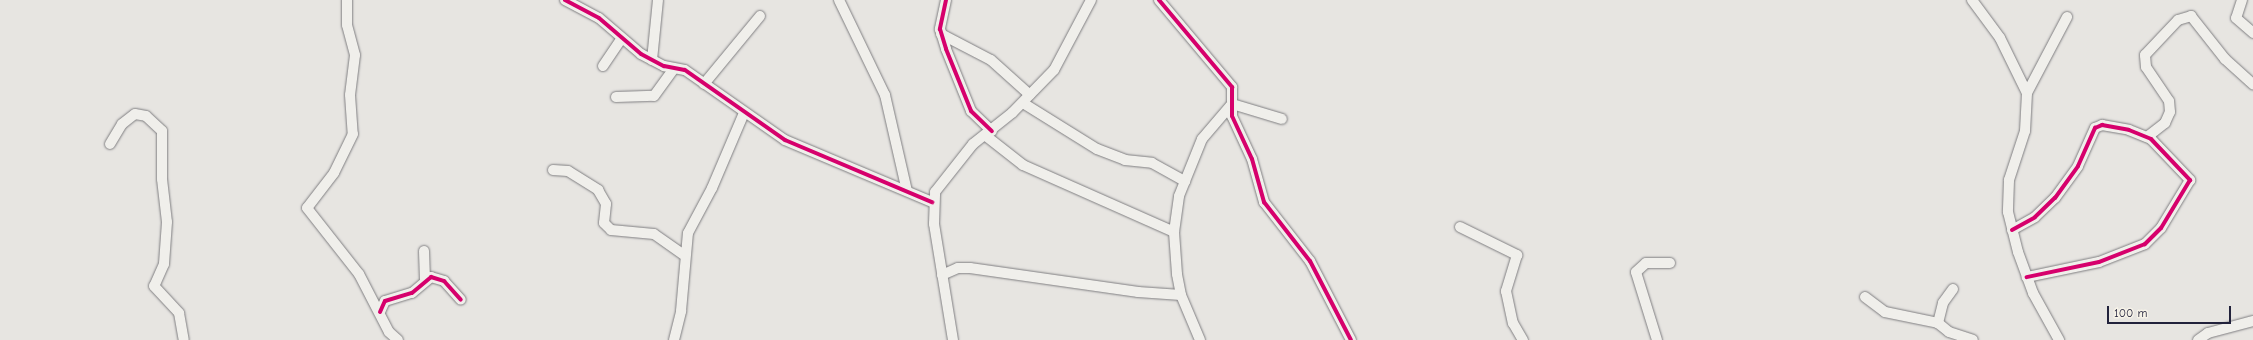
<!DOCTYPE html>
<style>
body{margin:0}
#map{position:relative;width:2253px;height:340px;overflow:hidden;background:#e7e5e1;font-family:"Comic Neue",sans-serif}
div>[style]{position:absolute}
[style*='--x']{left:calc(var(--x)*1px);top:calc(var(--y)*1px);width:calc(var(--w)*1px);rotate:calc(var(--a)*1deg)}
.roads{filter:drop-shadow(0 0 1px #7f7e81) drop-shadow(0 0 1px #7f7e81)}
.minor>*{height:10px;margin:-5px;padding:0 5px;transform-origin:5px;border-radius:5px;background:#f0efeb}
.cycleway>*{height:4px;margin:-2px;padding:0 2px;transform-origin:2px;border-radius:2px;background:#d6006c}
span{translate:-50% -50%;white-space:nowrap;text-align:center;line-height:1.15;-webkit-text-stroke:3.5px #f7f3e8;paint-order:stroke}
.scale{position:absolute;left:2107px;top:306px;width:124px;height:18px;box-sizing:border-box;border:2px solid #22223b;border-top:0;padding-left:5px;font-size:12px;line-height:14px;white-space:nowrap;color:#22223b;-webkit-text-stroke:3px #f7f3e8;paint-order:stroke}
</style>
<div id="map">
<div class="roads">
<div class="minor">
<div style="--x:347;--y:0;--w:25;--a:90"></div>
<div style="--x:347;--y:25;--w:31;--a:75"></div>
<div style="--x:355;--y:55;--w:40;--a:97.1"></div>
<div style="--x:350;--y:95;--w:39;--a:86"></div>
<div style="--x:353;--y:134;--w:43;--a:116"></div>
<div style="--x:334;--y:173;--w:44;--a:127.6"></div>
<div style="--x:307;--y:208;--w:84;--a:51.8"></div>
<div style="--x:359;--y:274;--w:65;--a:62.7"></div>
<div style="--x:389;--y:332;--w:12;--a:42"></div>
<div style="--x:565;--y:0;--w:38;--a:28"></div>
<div style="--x:599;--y:18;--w:55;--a:40.6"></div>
<div style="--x:641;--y:54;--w:26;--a:28"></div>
<div style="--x:664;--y:66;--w:21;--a:11"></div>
<div style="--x:685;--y:70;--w:122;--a:35"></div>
<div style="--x:785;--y:140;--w:160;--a:22.9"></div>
<div style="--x:839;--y:0;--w:106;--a:64.2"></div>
<div style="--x:885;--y:95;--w:98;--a:77.1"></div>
<div style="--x:946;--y:0;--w:30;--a:102"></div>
<div style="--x:940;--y:29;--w:21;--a:73"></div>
<div style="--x:946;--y:49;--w:67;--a:68"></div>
<div style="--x:971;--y:111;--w:29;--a:44"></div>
<div style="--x:1159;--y:0;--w:114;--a:50"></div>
<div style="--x:1232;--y:87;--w:29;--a:90"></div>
<div style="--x:1232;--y:116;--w:47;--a:65.1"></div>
<div style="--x:1252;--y:159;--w:45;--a:74.4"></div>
<div style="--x:1264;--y:202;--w:75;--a:52.1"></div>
<div style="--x:1310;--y:261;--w:89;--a:62.6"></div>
<div style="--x:1972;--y:0;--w:47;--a:53.6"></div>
<div style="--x:2000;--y:38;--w:61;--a:63.9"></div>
<div style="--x:2027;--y:93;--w:38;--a:93"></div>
<div style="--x:2025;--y:131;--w:52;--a:108.1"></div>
<div style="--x:2009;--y:180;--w:32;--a:92"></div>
<div style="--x:2008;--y:212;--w:41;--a:76"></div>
<div style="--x:2018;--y:252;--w:44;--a:69.9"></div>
<div style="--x:2033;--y:293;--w:54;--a:61"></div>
<div style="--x:2242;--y:0;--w:19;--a:108"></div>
<div style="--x:2236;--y:18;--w:23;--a:41"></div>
<div style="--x:941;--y:34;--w:56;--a:27.5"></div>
<div style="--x:991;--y:60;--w:52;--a:41.9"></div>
<div style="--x:652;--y:60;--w:60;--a:-84.3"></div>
<div style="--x:603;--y:66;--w:32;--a:-56"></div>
<div style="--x:704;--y:84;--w:88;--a:-50.5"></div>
<div style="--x:2027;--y:93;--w:86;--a:-62.2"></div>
<div style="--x:616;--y:97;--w:38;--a:-2"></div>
<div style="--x:654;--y:96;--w:34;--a:-54"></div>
<div style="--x:1023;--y:103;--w:87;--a:31.9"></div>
<div style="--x:1097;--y:149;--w:30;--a:21"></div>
<div style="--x:1125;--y:160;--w:27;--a:6"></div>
<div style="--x:1152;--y:163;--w:38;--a:29"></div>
<div style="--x:986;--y:136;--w:47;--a:38.1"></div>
<div style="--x:1023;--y:165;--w:165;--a:23.9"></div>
<div style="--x:2147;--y:137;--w:23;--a:-38"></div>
<div style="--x:2165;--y:123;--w:12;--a:-66"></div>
<div style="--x:2170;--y:112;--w:11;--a:-95"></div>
<div style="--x:2169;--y:101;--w:41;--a:-124.1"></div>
<div style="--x:2146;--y:67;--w:12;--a:-95"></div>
<div style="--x:2145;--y:55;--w:48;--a:-46.7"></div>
<div style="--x:2178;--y:20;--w:14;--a:-17"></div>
<div style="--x:2191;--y:16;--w:55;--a:51.7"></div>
<div style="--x:2225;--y:59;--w:38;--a:42"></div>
<div style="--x:110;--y:144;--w:23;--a:-59"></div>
<div style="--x:122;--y:124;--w:16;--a:-38"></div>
<div style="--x:135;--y:114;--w:11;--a:10"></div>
<div style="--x:146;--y:116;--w:22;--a:43"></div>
<div style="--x:162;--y:131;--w:48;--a:90"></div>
<div style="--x:162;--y:179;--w:43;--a:83.4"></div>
<div style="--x:167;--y:222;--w:42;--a:94.1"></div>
<div style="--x:164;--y:264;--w:24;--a:114"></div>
<div style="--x:154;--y:286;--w:37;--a:47"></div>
<div style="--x:179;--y:313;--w:27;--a:80"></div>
<div style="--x:553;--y:170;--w:15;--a:4"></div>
<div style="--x:568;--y:171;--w:36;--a:32"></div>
<div style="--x:598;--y:190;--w:16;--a:60"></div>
<div style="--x:606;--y:204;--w:19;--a:96"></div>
<div style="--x:604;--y:223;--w:10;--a:45"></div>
<div style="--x:611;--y:230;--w:43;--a:5.3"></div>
<div style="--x:654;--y:234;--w:35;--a:35"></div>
<div style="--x:1460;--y:227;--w:64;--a:26.2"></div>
<div style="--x:1517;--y:255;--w:38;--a:107"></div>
<div style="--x:1506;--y:291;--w:33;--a:78"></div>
<div style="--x:1513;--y:323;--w:20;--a:60"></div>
<div style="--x:2012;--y:230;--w:26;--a:-29"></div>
<div style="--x:2035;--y:217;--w:28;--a:-44"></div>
<div style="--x:2055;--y:198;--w:39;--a:-54"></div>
<div style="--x:2078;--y:166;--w:42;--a:-65.9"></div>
<div style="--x:2095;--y:128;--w:8;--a:-23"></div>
<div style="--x:2102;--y:125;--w:27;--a:10"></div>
<div style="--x:2129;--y:130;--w:24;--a:22"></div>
<div style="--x:2151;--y:139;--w:57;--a:46.4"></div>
<div style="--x:2190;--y:180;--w:56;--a:121.1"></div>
<div style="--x:2161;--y:228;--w:23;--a:135"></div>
<div style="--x:2145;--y:244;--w:49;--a:158.6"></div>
<div style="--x:2099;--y:262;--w:74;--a:168.2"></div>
<div style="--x:424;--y:251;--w:28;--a:88"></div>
<div style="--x:942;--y:275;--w:17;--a:-24"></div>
<div style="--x:958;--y:268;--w:12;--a:0"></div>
<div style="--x:970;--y:268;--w:170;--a:8.1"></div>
<div style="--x:1138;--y:292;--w:43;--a:4"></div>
<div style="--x:1953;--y:289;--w:17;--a:126"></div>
<div style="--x:1943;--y:303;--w:21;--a:104"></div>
<div style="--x:1938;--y:323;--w:14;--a:39"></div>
<div style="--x:1949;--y:332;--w:25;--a:18"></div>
<div style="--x:1865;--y:297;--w:25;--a:37"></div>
<div style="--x:1885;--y:312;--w:54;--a:11.7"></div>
<div style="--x:380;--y:312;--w:12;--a:-66"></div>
<div style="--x:385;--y:301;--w:28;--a:-17"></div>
<div style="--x:412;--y:293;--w:25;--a:-40"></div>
<div style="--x:431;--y:277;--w:14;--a:17"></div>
<div style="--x:444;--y:281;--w:25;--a:48"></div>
<div style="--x:674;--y:340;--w:30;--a:-76"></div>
<div style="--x:681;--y:311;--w:78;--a:-84.9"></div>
<div style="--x:688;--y:233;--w:51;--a:-61.9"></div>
<div style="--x:712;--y:188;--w:82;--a:-66.9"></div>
<div style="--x:953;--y:340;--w:118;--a:-99.3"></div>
<div style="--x:934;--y:224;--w:32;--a:-88"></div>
<div style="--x:935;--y:192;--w:61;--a:-51.6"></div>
<div style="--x:973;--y:144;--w:50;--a:-38.5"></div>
<div style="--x:1012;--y:113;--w:60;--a:-45.7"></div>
<div style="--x:1054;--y:70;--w:79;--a:-62.1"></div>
<div style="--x:1200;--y:340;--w:49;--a:-112.9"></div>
<div style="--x:1181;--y:295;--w:21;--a:-101"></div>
<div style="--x:1177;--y:274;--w:42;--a:-94.1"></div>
<div style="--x:1174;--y:232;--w:36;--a:-82"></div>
<div style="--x:1179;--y:196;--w:61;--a:-68"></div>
<div style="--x:1202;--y:139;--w:46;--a:-49.4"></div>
<div style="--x:1232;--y:104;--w:52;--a:16.7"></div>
<div style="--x:1657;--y:340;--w:71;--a:-107.2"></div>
<div style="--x:1636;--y:272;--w:13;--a:-42"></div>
<div style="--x:1646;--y:263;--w:24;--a:0"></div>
<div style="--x:2198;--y:340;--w:12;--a:-35"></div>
<div style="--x:2208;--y:333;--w:47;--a:-14.9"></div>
</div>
</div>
<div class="cycleway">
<div style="--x:565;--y:0;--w:38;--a:28"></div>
<div style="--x:599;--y:18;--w:55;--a:40.6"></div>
<div style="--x:641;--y:54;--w:26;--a:28"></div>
<div style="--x:664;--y:66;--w:21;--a:11"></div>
<div style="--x:685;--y:70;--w:122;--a:35"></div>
<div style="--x:785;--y:140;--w:160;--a:22.9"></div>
<div style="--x:946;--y:0;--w:30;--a:102"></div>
<div style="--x:940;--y:29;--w:21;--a:73"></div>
<div style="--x:946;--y:49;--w:67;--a:68"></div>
<div style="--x:971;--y:111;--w:29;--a:44"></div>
<div style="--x:1159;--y:0;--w:114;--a:50"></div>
<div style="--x:1232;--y:87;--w:29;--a:90"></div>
<div style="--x:1232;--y:116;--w:47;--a:65.1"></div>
<div style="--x:1252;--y:159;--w:45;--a:74.4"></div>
<div style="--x:1264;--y:202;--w:75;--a:52.1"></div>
<div style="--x:1310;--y:261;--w:89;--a:62.6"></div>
<div style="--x:2012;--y:230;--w:26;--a:-29"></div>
<div style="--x:2035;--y:217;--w:28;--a:-44"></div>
<div style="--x:2055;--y:198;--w:39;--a:-54"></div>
<div style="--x:2078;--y:166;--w:42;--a:-65.9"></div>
<div style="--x:2095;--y:128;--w:8;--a:-23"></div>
<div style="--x:2102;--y:125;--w:27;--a:10"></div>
<div style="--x:2129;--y:130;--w:24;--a:22"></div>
<div style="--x:2151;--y:139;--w:57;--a:46.4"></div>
<div style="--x:2190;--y:180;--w:56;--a:121.1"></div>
<div style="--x:2161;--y:228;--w:23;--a:135"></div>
<div style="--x:2145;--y:244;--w:49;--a:158.6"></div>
<div style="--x:2099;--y:262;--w:74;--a:168.2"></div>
<div style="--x:380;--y:312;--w:12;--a:-66"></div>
<div style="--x:385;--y:301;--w:28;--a:-17"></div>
<div style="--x:412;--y:293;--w:25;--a:-40"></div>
<div style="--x:431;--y:277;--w:14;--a:17"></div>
<div style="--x:444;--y:281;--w:25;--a:48"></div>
</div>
<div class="scale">100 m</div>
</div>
